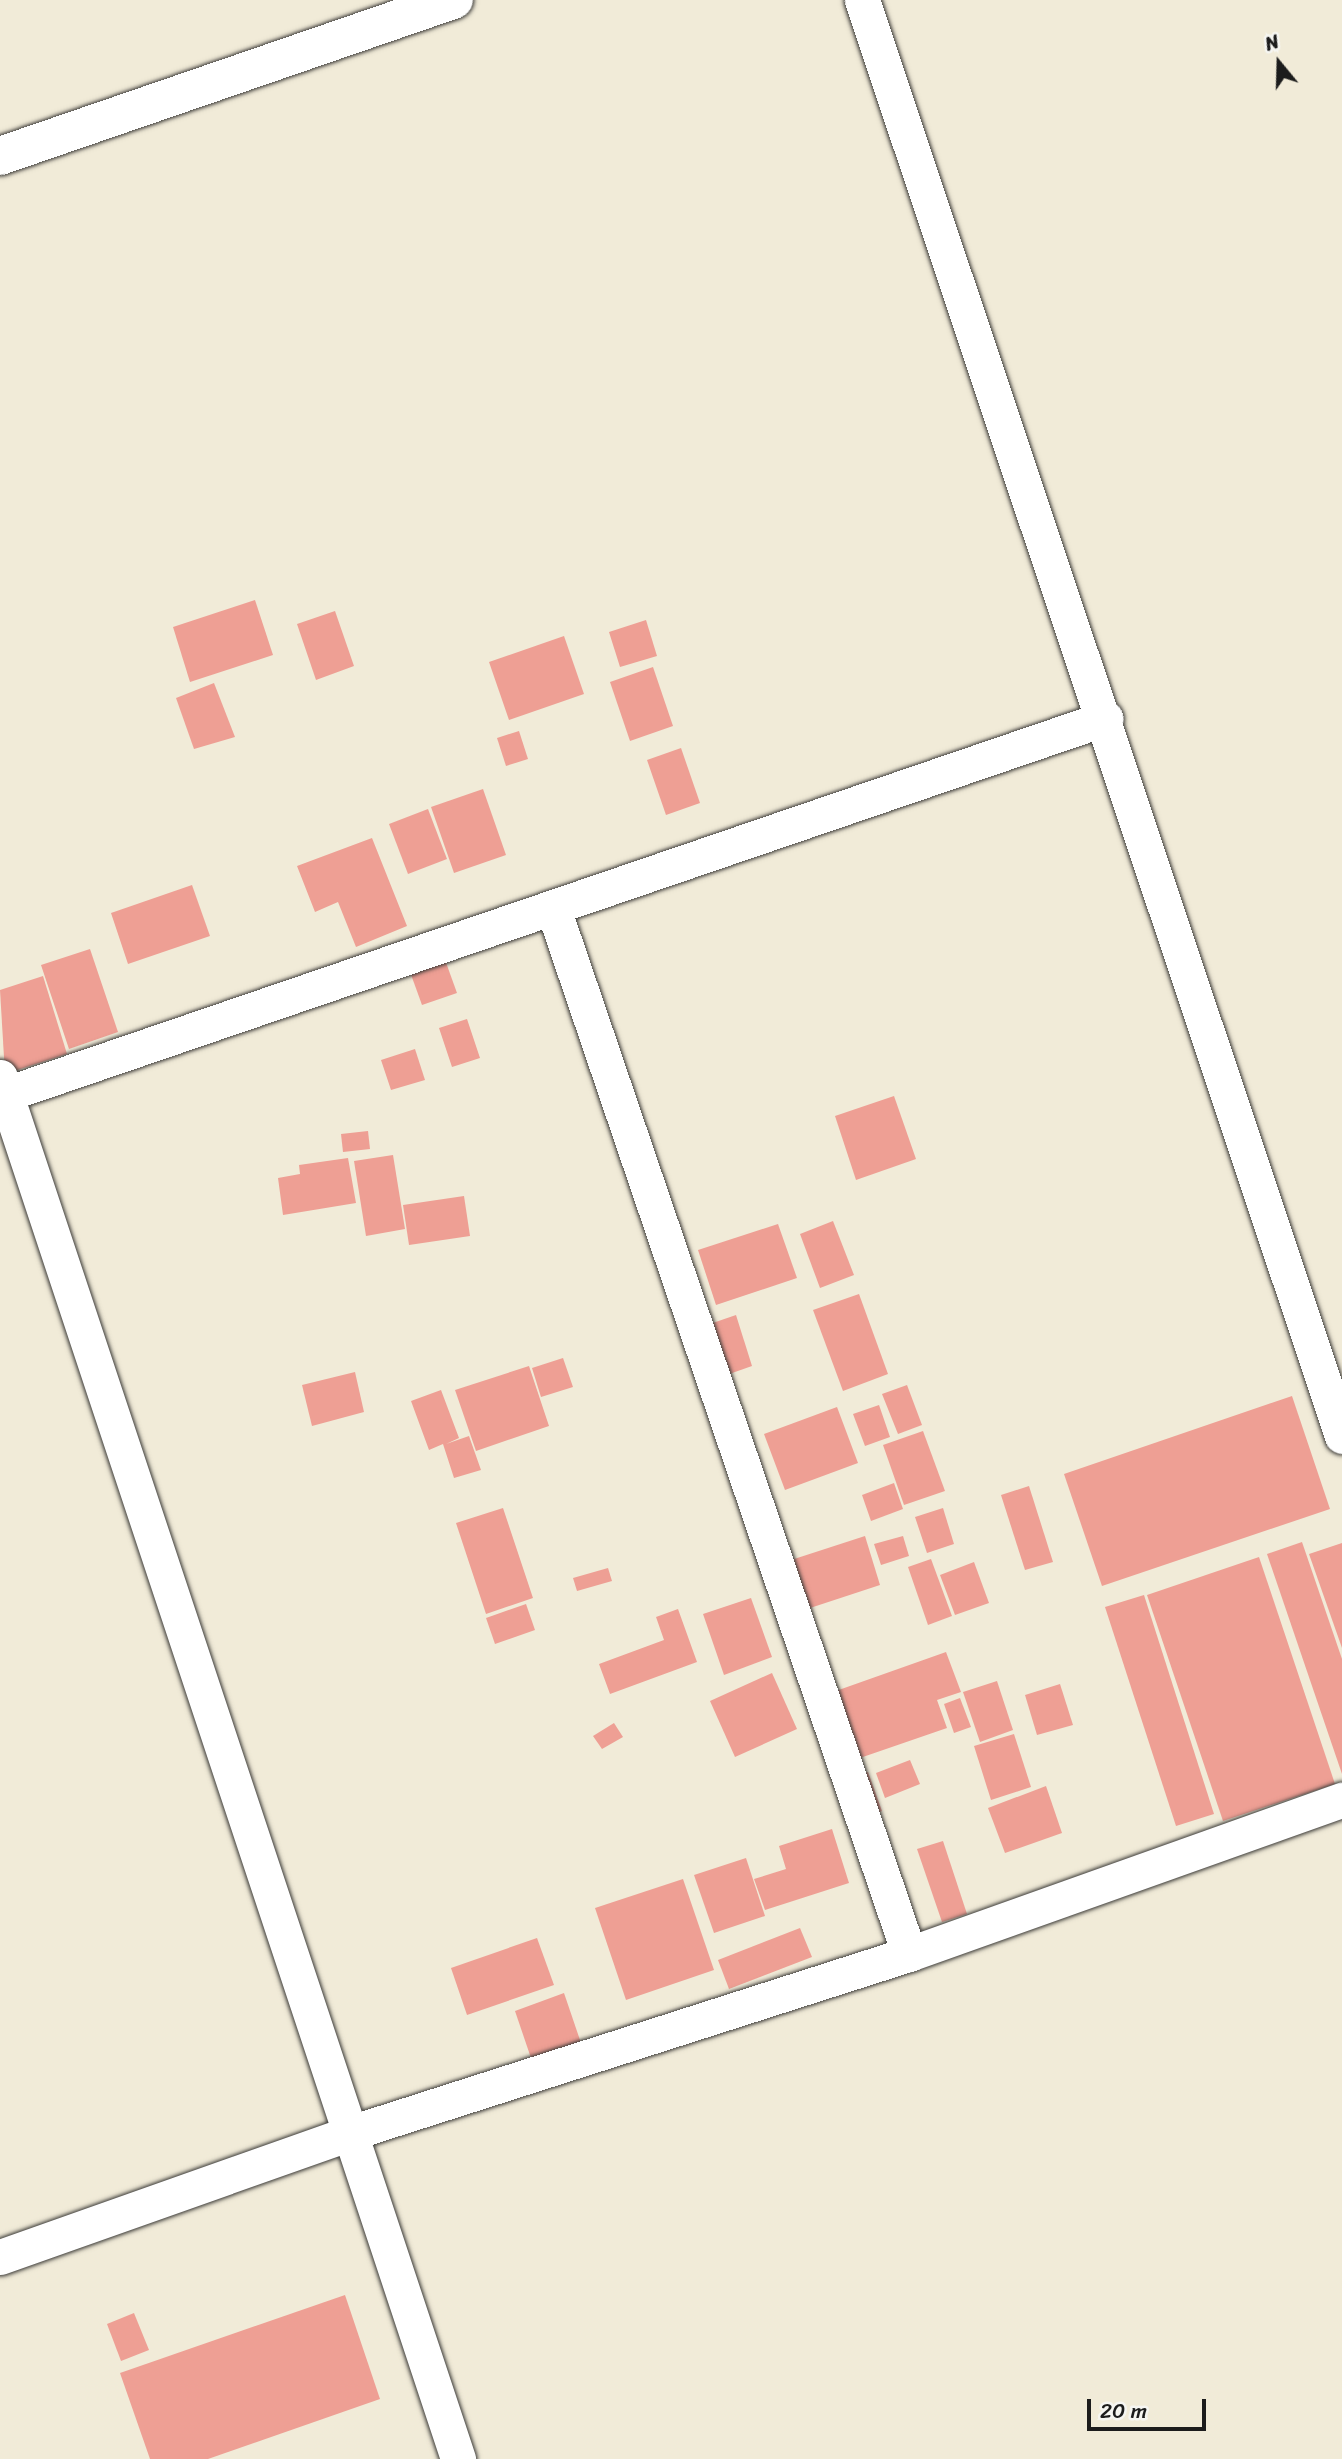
<!DOCTYPE html>
<style>
body{margin:0}
#map{position:relative;width:1342px;height:2459px;overflow:hidden;background:#f1ebd8;font-family:Sriracha,sans-serif}
div>[style]{position:absolute}
[style*='--x']{left:calc(var(--x)*1px);top:calc(var(--y)*1px);width:calc(var(--w)*1px);rotate:calc(var(--a)*1deg)}
.building>*{inset:0;background:#ee9f94}
.roads{filter:drop-shadow(0 0 2px #3c3b38) drop-shadow(0 0 2px #3c3b38)}
.street>*{height:35px;margin:-17.5px;padding:0 17.5px;transform-origin:17.5px;border-radius:17.5px;background:#fff}
.secondary>*{height:38px;margin:-19px;padding:0 19px;transform-origin:19px;border-radius:19px;background:#fff}
span{translate:-50% -50%;white-space:nowrap;text-align:center;line-height:1.15;-webkit-text-stroke:6px #f6f6f2;paint-order:stroke}
.north{position:absolute;left:1244px;top:28px;width:70px;height:70px;-webkit-text-stroke:5px #f6f6f2;paint-order:stroke;rotate:341deg;font-size:19px;font-weight:700;line-height:28px;text-align:center;color:#1c1c1c}
.north::after{content:'';display:block;margin:auto;width:24px;height:32px;background:#1c1c1c;clip-path:polygon(50% 0,100% 100%,50% 72%,0 100%)}
.scale{position:absolute;left:1087px;top:2399px;width:119px;height:32px;box-sizing:border-box;border:4px solid #1c1c1c;border-top:0;padding-left:9px;font-size:21px;line-height:24px;white-space:nowrap;color:#1c1c1c;-webkit-text-stroke:5px #f6f6f2;paint-order:stroke}
</style>
<div id="map">
<div class="building">
<div style="clip-path:polygon(255px 600px,273px 655px,190px 682px,173px 627px)"></div>
<div style="clip-path:polygon(335px 611px,354px 666px,316px 680px,297px 624px)"></div>
<div style="clip-path:polygon(646px 620px,657px 656px,620px 667px,609px 632px)"></div>
<div style="clip-path:polygon(564px 636px,584px 694px,509px 720px,489px 662px)"></div>
<div style="clip-path:polygon(653px 667px,673px 726px,630px 741px,610px 682px)"></div>
<div style="clip-path:polygon(214px 683px,235px 737px,194px 749px,176px 698px)"></div>
<div style="clip-path:polygon(519px 731px,528px 759px,506px 766px,497px 738px)"></div>
<div style="clip-path:polygon(681px 748px,700px 803px,666px 815px,647px 760px)"></div>
<div style="clip-path:polygon(483px 789px,506px 855px,454px 873px,431px 807px)"></div>
<div style="clip-path:polygon(428px 809px,447px 859px,408px 874px,389px 824px)"></div>
<div style="clip-path:polygon(372px 838px,407px 926px,356px 947px,338px 902px,315px 912px,297px 866px)"></div>
<div style="clip-path:polygon(192px 885px,210px 936px,128px 964px,111px 913px)"></div>
<div style="clip-path:polygon(90px 949px,118px 1032px,69px 1049px,41px 965px)"></div>
<div style="clip-path:polygon(444px 957px,457px 993px,422px 1005px,409px 969px)"></div>
<div style="clip-path:polygon(43px 976px,67px 1054px,5px 1074px,0 990px)"></div>
<div style="clip-path:polygon(467px 1019px,480px 1058px,452px 1067px,439px 1028px)"></div>
<div style="clip-path:polygon(415px 1049px,425px 1080px,391px 1090px,381px 1060px)"></div>
<div style="clip-path:polygon(894px 1096px,916px 1159px,856px 1180px,835px 1116px)"></div>
<div style="clip-path:polygon(368px 1131px,370px 1149px,343px 1152px,341px 1134px)"></div>
<div style="clip-path:polygon(393px 1155px,405px 1229px,366px 1236px,354px 1161px)"></div>
<div style="clip-path:polygon(348px 1158px,356px 1203px,283px 1215px,278px 1178px,300px 1174px,299px 1165px)"></div>
<div style="clip-path:polygon(464px 1196px,470px 1236px,409px 1245px,403px 1205px)"></div>
<div style="clip-path:polygon(833px 1221px,854px 1275px,820px 1288px,800px 1234px)"></div>
<div style="clip-path:polygon(778px 1224px,797px 1278px,716px 1305px,698px 1250px)"></div>
<div style="clip-path:polygon(859px 1294px,888px 1374px,843px 1391px,813px 1310px)"></div>
<div style="clip-path:polygon(736px 1315px,752px 1366px,718px 1378px,701px 1327px)"></div>
<div style="clip-path:polygon(563px 1358px,573px 1387px,541px 1397px,532px 1368px)"></div>
<div style="clip-path:polygon(529px 1366px,549px 1426px,476px 1451px,455px 1390px)"></div>
<div style="clip-path:polygon(355px 1372px,364px 1412px,312px 1426px,302px 1385px)"></div>
<div style="clip-path:polygon(907px 1385px,922px 1425px,898px 1434px,882px 1394px)"></div>
<div style="clip-path:polygon(441px 1390px,459px 1438px,446px 1444px,469px 1436px,481px 1470px,454px 1478px,443px 1444px,429px 1450px,411px 1401px)"></div>
<div style="clip-path:polygon(1292px 1396px,1330px 1509px,1102px 1586px,1064px 1474px)"></div>
<div style="clip-path:polygon(879px 1405px,890px 1437px,865px 1446px,853px 1414px)"></div>
<div style="clip-path:polygon(837px 1407px,858px 1463px,785px 1490px,764px 1434px)"></div>
<div style="clip-path:polygon(923px 1431px,945px 1491px,904px 1505px,883px 1445px)"></div>
<div style="clip-path:polygon(894px 1483px,903px 1509px,871px 1521px,862px 1495px)"></div>
<div style="clip-path:polygon(1029px 1486px,1053px 1562px,1025px 1570px,1001px 1495px)"></div>
<div style="clip-path:polygon(503px 1508px,533px 1598px,486px 1614px,456px 1523px)"></div>
<div style="clip-path:polygon(943px 1508px,954px 1544px,927px 1553px,915px 1517px)"></div>
<div style="clip-path:polygon(865px 1536px,880px 1585px,804px 1610px,788px 1561px)"></div>
<div style="clip-path:polygon(903px 1536px,909px 1556px,881px 1565px,874px 1544px)"></div>
<div style="clip-path:polygon(1302px 1542px,1342px 1659px,1342px 1774px,1267px 1554px)"></div>
<div style="clip-path:polygon(1342px 1543px,1342px 1648px,1309px 1554px)"></div>
<div style="clip-path:polygon(1259px 1557px,1335px 1784px,1223px 1821px,1147px 1595px)"></div>
<div style="clip-path:polygon(931px 1559px,952px 1616px,928px 1625px,908px 1567px)"></div>
<div style="clip-path:polygon(974px 1562px,989px 1603px,955px 1615px,940px 1575px)"></div>
<div style="clip-path:polygon(608px 1568px,612px 1581px,577px 1591px,573px 1578px)"></div>
<div style="clip-path:polygon(1144px 1595px,1214px 1814px,1176px 1826px,1105px 1607px)"></div>
<div style="clip-path:polygon(751px 1598px,772px 1657px,724px 1675px,703px 1614px)"></div>
<div style="clip-path:polygon(526px 1604px,535px 1630px,495px 1644px,486px 1618px)"></div>
<div style="clip-path:polygon(678px 1609px,697px 1662px,610px 1694px,599px 1664px,664px 1640px,656px 1617px)"></div>
<div style="clip-path:polygon(946px 1652px,961px 1692px,937px 1700px,947px 1728px,857px 1759px,833px 1692px)"></div>
<div style="clip-path:polygon(772px 1673px,797px 1729px,735px 1757px,710px 1701px)"></div>
<div style="clip-path:polygon(997px 1681px,1013px 1730px,980px 1742px,963px 1692px)"></div>
<div style="clip-path:polygon(1060px 1684px,1073px 1725px,1037px 1735px,1025px 1695px)"></div>
<div style="clip-path:polygon(960px 1698px,971px 1727px,954px 1733px,944px 1704px)"></div>
<div style="clip-path:polygon(614px 1723px,623px 1737px,602px 1749px,593px 1736px)"></div>
<div style="clip-path:polygon(1014px 1734px,1031px 1787px,991px 1800px,974px 1746px)"></div>
<div style="clip-path:polygon(910px 1760px,920px 1784px,885px 1798px,876px 1773px)"></div>
<div style="clip-path:polygon(868px 1772px,882px 1811px,867px 1817px,853px 1777px)"></div>
<div style="clip-path:polygon(1046px 1786px,1062px 1833px,1005px 1853px,988px 1808px)"></div>
<div style="clip-path:polygon(832px 1829px,849px 1883px,765px 1910px,754px 1879px,786px 1869px,779px 1846px)"></div>
<div style="clip-path:polygon(943px 1841px,967px 1914px,942px 1922px,917px 1849px)"></div>
<div style="clip-path:polygon(746px 1858px,765px 1916px,714px 1933px,694px 1875px)"></div>
<div style="clip-path:polygon(683px 1879px,714px 1970px,626px 2000px,595px 1908px)"></div>
<div style="clip-path:polygon(800px 1928px,812px 1957px,729px 1989px,718px 1960px)"></div>
<div style="clip-path:polygon(537px 1938px,554px 1985px,467px 2015px,451px 1968px)"></div>
<div style="clip-path:polygon(564px 1993px,581px 2043px,532px 2061px,515px 2011px)"></div>
<div style="clip-path:polygon(345px 2295px,380px 2399px,208px 2459px,150px 2459px,120px 2373px)"></div>
<div style="clip-path:polygon(134px 2313px,149px 2350px,121px 2361px,107px 2324px)"></div>
</div>
<div class="roads">
<div class="street">
<div style="--x:862;--y:0;--w:1514;--a:71.52"></div>
<div style="--x:553;--y:908;--w:1105;--a:71.2"></div>
<div style="--x:0;--y:1077;--w:1456;--a:71.66"></div>
<div style="--x:6;--y:1094;--w:1162;--a:-18.87"></div>
<div style="--x:0;--y:2257;--w:371;--a:-19.5"></div>
<div style="--x:350;--y:2133;--w:587;--a:-17.76"></div>
<div style="--x:909;--y:1954;--w:460;--a:-19.6"></div>
</div>
<div class="secondary">
<div style="--x:0;--y:156;--w:480;--a:-19"></div>
</div>
</div>
<div class="north">N</div>
<div class="scale">20 m</div>
</div>
